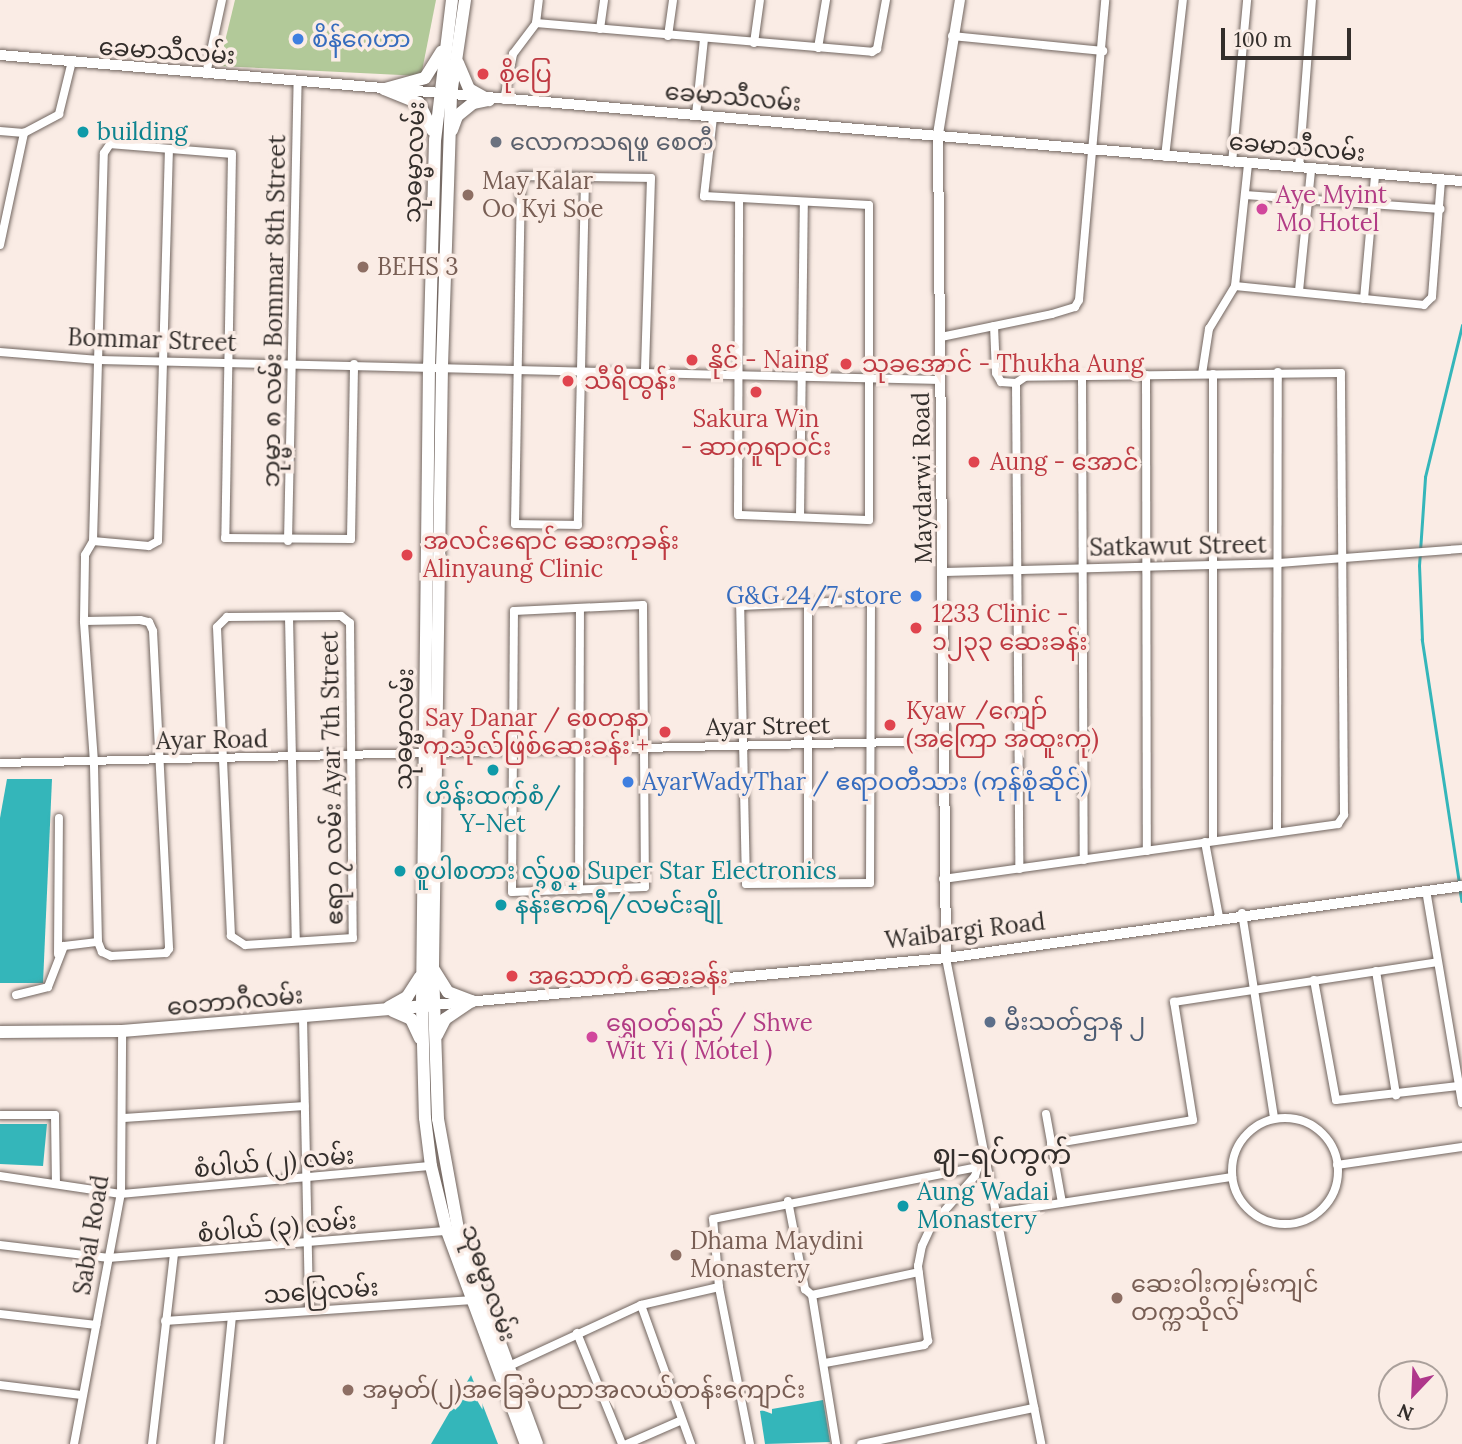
<!DOCTYPE html>
<meta charset="utf-8">
<style>
body{margin:0}
#map{position:relative;width:1462px;height:1444px;overflow:hidden;background:#faece5;font-family:Lora,"Noto Sans Myanmar",serif}
div>[style]{position:absolute}
[style*='--x']{left:calc(var(--x)*1px);top:calc(var(--y)*1px);width:calc(var(--w)*1px);rotate:calc(var(--a)*1deg)}
.green>*{inset:0;background:#b2c999}
.water>*{inset:0;background:#34b6ba}
.stream>*{height:2.5px;margin:-1.25px;padding:0 1.25px;transform-origin:1.25px;border-radius:1.25px;background:#34b6ba}
.roads{filter:drop-shadow(0 0 2px #71655f) drop-shadow(0 0 2px #71655f)}
.minor>*{height:8px;margin:-4px;padding:0 4px;transform-origin:4px;border-radius:4px;background:#fff}
.minor>.ring{margin:-4px;padding:0;box-sizing:content-box;background:none;border:8px solid #fff;border-radius:50%}
.tertiary>*{height:10px;margin:-5px;padding:0 5px;transform-origin:5px;border-radius:5px;background:#fff}
.secondary>*{height:10px;margin:-5px;padding:0 5px;transform-origin:5px;border-radius:5px;background:#fff}
.primary>*{height:12px;margin:-6px;padding:0 6px;transform-origin:6px;border-radius:6px;background:#fff}
.dots>*{width:19px;height:19px;translate:-50% -50%;box-sizing:border-box;border:4px solid #faece5;border-radius:50%}
span{translate:-50% -50%;white-space:nowrap;text-align:center;line-height:1.15;-webkit-text-stroke:7px #faece5;paint-order:stroke}
.shop-label{font-size:24px;color:#366cbe}
.left{translate:0 -50%;text-align:left}
.right{translate:-100% -50%;text-align:right}
.street-label{font-size:24px;color:#332e2b}
.health-label{font-size:24px;color:#be3a42}
.culture-label{font-size:24px;color:#0d838f}
.worship-label{font-size:24px;color:#5b616d}
.education-label{font-size:24px;color:#785e54}
.hotel-label{font-size:24px;color:#b23c85}
.service-label{font-size:24px;color:#4e5e75}
.quarter-label{font-size:28px;color:#332e2b}
.north{position:absolute;left:1378px;top:1360px;width:70px;height:70px;box-sizing:border-box;background:#faece5;border:2px solid #aaa09b;border-radius:50%;rotate:203deg;font-size:19px;font-weight:700;line-height:28px;text-align:center;color:#332e2b}
.north::after{content:'';display:block;margin:auto;width:24px;height:32px;background:#af378b;clip-path:polygon(50% 0,100% 100%,50% 72%,0 100%)}
.scale{position:absolute;left:1221px;top:28px;width:130px;height:32px;box-sizing:border-box;border:4px solid #332e2b;border-top:0;padding-left:9px;font-size:21px;line-height:24px;white-space:nowrap;color:#332e2b;-webkit-text-stroke:5px #faece5;paint-order:stroke}
</style>
<div id="map">
<div class="green">
<div style="clip-path:polygon(235px 0,436px 0,421px 76px,219px 66px)"></div>
</div>
<div class="water">
<div style="clip-path:polygon(7px 779px,52px 779px,43px 983px,0 983px,0 818px)"></div>
<div style="clip-path:polygon(0 1124px,47px 1124px,43px 1166px,0 1164px)"></div>
<div style="clip-path:polygon(471px 1375px,498px 1444px,431px 1444px)"></div>
<div style="clip-path:polygon(823px 1400px,830px 1442px,765px 1444px,760px 1411px)"></div>
</div>
<div class="stream">
<div style="--x:1459;--y:883;--w:246;--a:-98.7"></div>
<div style="--x:1422;--y:640;--w:74;--a:-92.3"></div>
<div style="--x:1419;--y:566;--w:89;--a:-86.1"></div>
<div style="--x:1425;--y:477;--w:156;--a:-76.3"></div>
<div style="--x:1460;--y:890;--w:11;--a:80"></div>
</div>
<div class="roads">
<div class="minor">
<div style="--x:536;--y:23;--w:337;--a:4.9"></div>
<div style="--x:872;--y:52;--w:6;--a:-31"></div>
<div style="--x:877;--y:49;--w:50;--a:-79.6"></div>
<div style="--x:536;--y:23;--w:23;--a:-83"></div>
<div style="--x:600;--y:29;--w:29;--a:-82"></div>
<div style="--x:668;--y:36;--w:36;--a:-82"></div>
<div style="--x:952;--y:36;--w:152;--a:5.7"></div>
<div style="--x:754;--y:43;--w:43;--a:-82.1"></div>
<div style="--x:818;--y:48;--w:49;--a:-80.5"></div>
<div style="--x:206;--y:74;--w:76;--a:-77.8"></div>
<div style="--x:504;--y:100;--w:47;--a:-78.9"></div>
<div style="--x:513;--y:54;--w:39;--a:-53"></div>
<div style="--x:696;--y:115;--w:76;--a:-84"></div>
<div style="--x:713;--y:117;--w:80;--a:96.5"></div>
<div style="--x:704;--y:196;--w:165;--a:3.1"></div>
<div style="--x:869;--y:205;--w:315;--a:90"></div>
<div style="--x:869;--y:520;--w:131;--a:-177.8"></div>
<div style="--x:738;--y:515;--w:315;--a:-89.8"></div>
<div style="--x:0;--y:131;--w:24;--a:5"></div>
<div style="--x:24;--y:133;--w:40;--a:-28"></div>
<div style="--x:59;--y:114;--w:50;--a:-76.2"></div>
<div style="--x:1165;--y:157;--w:158;--a:-83.5"></div>
<div style="--x:1232;--y:163;--w:164;--a:-84.7"></div>
<div style="--x:1299;--y:168;--w:169;--a:-85.6"></div>
<div style="--x:585;--y:179;--w:346;--a:91.2"></div>
<div style="--x:578;--y:525;--w:63;--a:-179.1"></div>
<div style="--x:515;--y:524;--w:348;--a:-89"></div>
<div style="--x:521;--y:176;--w:130;--a:0.9"></div>
<div style="--x:651;--y:178;--w:193;--a:91.8"></div>
<div style="--x:1245;--y:195;--w:196;--a:4.1"></div>
<div style="--x:0;--y:245;--w:115;--a:-77.9"></div>
<div style="--x:1235;--y:286;--w:190;--a:5.7"></div>
<div style="--x:1424;--y:305;--w:11;--a:-45"></div>
<div style="--x:1432;--y:297;--w:118;--a:-85.6"></div>
<div style="--x:1299;--y:291;--w:122;--a:-84.3"></div>
<div style="--x:1364;--y:299;--w:124;--a:-84.9"></div>
<div style="--x:941;--y:337;--w:113;--a:-11.7"></div>
<div style="--x:1052;--y:314;--w:24;--a:-17"></div>
<div style="--x:1075;--y:307;--w:8;--a:-60"></div>
<div style="--x:1079;--y:300;--w:301;--a:-85"></div>
<div style="--x:0;--y:352;--w:99;--a:4.6"></div>
<div style="--x:99;--y:360;--w:842;--a:1.36"></div>
<div style="--x:1202;--y:374;--w:46;--a:-81.2"></div>
<div style="--x:1209;--y:329;--w:50;--a:-58.8"></div>
<div style="--x:1235;--y:286;--w:123;--a:-83.9"></div>
<div style="--x:1213;--y:374;--w:466;--a:90"></div>
<div style="--x:1146;--y:375;--w:476;--a:89.9"></div>
<div style="--x:1082;--y:376;--w:484;--a:89.8"></div>
<div style="--x:1016;--y:383;--w:486;--a:89.6"></div>
<div style="--x:800;--y:517;--w:315;--a:-89.3"></div>
<div style="--x:93;--y:541;--w:388;--a:-88.4"></div>
<div style="--x:104;--y:153;--w:11;--a:-56"></div>
<div style="--x:110;--y:144;--w:122;--a:4.7"></div>
<div style="--x:232;--y:154;--w:384;--a:91"></div>
<div style="--x:225;--y:538;--w:126;--a:0.5"></div>
<div style="--x:351;--y:539;--w:175;--a:-89"></div>
<div style="--x:93;--y:541;--w:56;--a:5.1"></div>
<div style="--x:149;--y:546;--w:10;--a:-29"></div>
<div style="--x:158;--y:541;--w:392;--a:-88.4"></div>
<div style="--x:288;--y:541;--w:459;--a:-88.8"></div>
<div style="--x:945;--y:572;--w:334;--a:-1.5"></div>
<div style="--x:1279;--y:563;--w:184;--a:-4.4"></div>
<div style="--x:871;--y:600;--w:283;--a:90.2"></div>
<div style="--x:870;--y:883;--w:124;--a:179.5"></div>
<div style="--x:746;--y:884;--w:278;--a:-91.2"></div>
<div style="--x:740;--y:606;--w:131;--a:-2.6"></div>
<div style="--x:808;--y:604;--w:279;--a:90"></div>
<div style="--x:643;--y:605;--w:282;--a:89.6"></div>
<div style="--x:645;--y:887;--w:133;--a:177.8"></div>
<div style="--x:512;--y:892;--w:281;--a:-89.6"></div>
<div style="--x:514;--y:611;--w:129;--a:-2.7"></div>
<div style="--x:227;--y:617;--w:114;--a:-0.5"></div>
<div style="--x:341;--y:616;--w:11;--a:38"></div>
<div style="--x:350;--y:623;--w:315;--a:89.5"></div>
<div style="--x:353;--y:938;--w:108;--a:176.3"></div>
<div style="--x:245;--y:945;--w:17;--a:-147"></div>
<div style="--x:231;--y:936;--w:309;--a:-92.6"></div>
<div style="--x:217;--y:627;--w:14;--a:-45"></div>
<div style="--x:289;--y:617;--w:324;--a:88.8"></div>
<div style="--x:84;--y:621;--w:56;--a:-1"></div>
<div style="--x:140;--y:620;--w:9;--a:13"></div>
<div style="--x:149;--y:622;--w:10;--a:66"></div>
<div style="--x:153;--y:631;--w:318;--a:87.1"></div>
<div style="--x:169;--y:949;--w:5;--a:127"></div>
<div style="--x:166;--y:953;--w:55;--a:176.9"></div>
<div style="--x:111;--y:956;--w:10;--a:-156"></div>
<div style="--x:102;--y:952;--w:11;--a:-112"></div>
<div style="--x:98;--y:942;--w:180;--a:-91.3"></div>
<div style="--x:94;--y:762;--w:141;--a:-94.1"></div>
<div style="--x:84;--y:621;--w:66;--a:-89.1"></div>
<div style="--x:85;--y:555;--w:16;--a:-60"></div>
<div style="--x:0;--y:763;--w:944;--a:-1.34"></div>
<div style="--x:1277;--y:831;--w:459;--a:-89.9"></div>
<div style="--x:1205;--y:842;--w:76;--a:79.4"></div>
<div style="--x:943;--y:879;--w:399;--a:-7.9"></div>
<div style="--x:1338;--y:824;--w:11;--a:-56"></div>
<div style="--x:1344;--y:815;--w:442;--a:-90.4"></div>
<div style="--x:1341;--y:373;--w:316;--a:179.3"></div>
<div style="--x:1025;--y:377;--w:11;--a:146"></div>
<div style="--x:1016;--y:383;--w:15;--a:-176"></div>
<div style="--x:1001;--y:382;--w:10;--a:-119"></div>
<div style="--x:996;--y:373;--w:47;--a:-92.4"></div>
<div style="--x:579;--y:890;--w:282;--a:-89.8"></div>
<div style="--x:1426;--y:890;--w:216;--a:80.4"></div>
<div style="--x:1242;--y:913;--w:207;--a:81.1"></div>
<div style="--x:58;--y:954;--w:136;--a:-89.6"></div>
<div style="--x:946;--y:958;--w:495;--a:78.9"></div>
<div style="--x:1376;--y:971;--w:126;--a:80.8"></div>
<div style="--x:1314;--y:980;--w:122;--a:79.6"></div>
<div style="--x:1336;--y:1100;--w:123;--a:-6.5"></div>
<div style="--x:16;--y:995;--w:33;--a:-14"></div>
<div style="--x:48;--y:987;--w:44;--a:-68.7"></div>
<div style="--x:64;--y:946;--w:34;--a:-7"></div>
<div style="--x:303;--y:1017;--w:294;--a:88.8"></div>
<div style="--x:1046;--y:1114;--w:90;--a:79.8"></div>
<div style="--x:0;--y:1115;--w:55;--a:0"></div>
<div style="--x:55;--y:1115;--w:69;--a:89.2"></div>
<div style="--x:124;--y:1118;--w:181;--a:-3.8"></div>
<div class="ring" style="left:1232px;top:1118px;width:98px;height:98px"></div>
<div style="--x:1051;--y:1144;--w:144;--a:-9.6"></div>
<div style="--x:1193;--y:1120;--w:120;--a:-99.1"></div>
<div style="--x:1174;--y:1002;--w:266;--a:-8.6"></div>
<div style="--x:1337;--y:1165;--w:126;--a:-8.2"></div>
<div style="--x:0;--y:1176;--w:122;--a:8.5"></div>
<div style="--x:121;--y:1194;--w:311;--a:-5.2"></div>
<div style="--x:788;--y:1201;--w:90;--a:79.1"></div>
<div style="--x:805;--y:1289;--w:9;--a:41"></div>
<div style="--x:812;--y:1295;--w:151;--a:80.8"></div>
<div style="--x:996;--y:1213;--w:239;--a:-8.7"></div>
<div style="--x:0;--y:1245;--w:110;--a:6.8"></div>
<div style="--x:109;--y:1258;--w:339;--a:-4.6"></div>
<div style="--x:812;--y:1295;--w:109;--a:-12.1"></div>
<div style="--x:641;--y:1305;--w:148;--a:70.2"></div>
<div style="--x:0;--y:1314;--w:97;--a:6.5"></div>
<div style="--x:165;--y:1321;--w:312;--a:-3.9"></div>
<div style="--x:577;--y:1333;--w:120;--a:67.9"></div>
<div style="--x:825;--y:1363;--w:101;--a:-10.3"></div>
<div style="--x:924;--y:1345;--w:6;--a:-45"></div>
<div style="--x:928;--y:1341;--w:76;--a:-97.6"></div>
<div style="--x:918;--y:1266;--w:20;--a:-79"></div>
<div style="--x:922;--y:1246;--w:23;--a:-65"></div>
<div style="--x:932;--y:1225;--w:65;--a:-48.7"></div>
<div style="--x:975;--y:1176;--w:26;--a:-72"></div>
<div style="--x:507;--y:1367;--w:148;--a:-24.8"></div>
<div style="--x:641;--y:1305;--w:80;--a:-13"></div>
<div style="--x:0;--y:1385;--w:82;--a:7"></div>
<div style="--x:74;--y:1444;--w:254;--a:-79.4"></div>
<div style="--x:121;--y:1194;--w:163;--a:-89.6"></div>
<div style="--x:152;--y:1444;--w:191;--a:-83.4"></div>
<div style="--x:219;--y:1444;--w:128;--a:-84.2"></div>
<div style="--x:627;--y:1444;--w:60;--a:-23.6"></div>
<div style="--x:750;--y:1444;--w:160;--a:-101.2"></div>
<div style="--x:719;--y:1287;--w:68;--a:-95"></div>
<div style="--x:713;--y:1219;--w:269;--a:-11.1"></div>
<div style="--x:861;--y:1444;--w:177;--a:-11.8"></div>
</div>
<div class="tertiary">
<div style="--x:946;--y:958;--w:824;--a:-90.56"></div>
<div style="--x:938;--y:134;--w:136;--a:-80.7"></div>
<div style="--x:434;--y:1005;--w:514;--a:-5.24"></div>
<div style="--x:946;--y:958;--w:521;--a:-7.94"></div>
</div>
<div class="secondary">
<div style="--x:0;--y:55;--w:1467;--a:4.93"></div>
</div>
<div class="primary">
<div style="--x:452;--y:0;--w:141;--a:96.9"></div>
<div style="--x:435;--y:140;--w:225;--a:91.5"></div>
<div style="--x:429;--y:365;--w:641;--a:90.63"></div>
<div style="--x:422;--y:1006;--w:112;--a:88.5"></div>
<div style="--x:425;--y:1118;--w:48;--a:82.9"></div>
<div style="--x:431;--y:1166;--w:67;--a:76.2"></div>
<div style="--x:447;--y:1231;--w:227;--a:69.7"></div>
<div style="--x:465;--y:0;--w:96;--a:98.4"></div>
<div style="--x:451;--y:95;--w:271;--a:91.9"></div>
<div style="--x:442;--y:366;--w:603;--a:90.86"></div>
<div style="--x:433;--y:969;--w:150;--a:88.1"></div>
<div style="--x:438;--y:1119;--w:112;--a:79.7"></div>
<div style="--x:458;--y:1229;--w:229;--a:69.8"></div>
<div style="--x:458;--y:63;--w:28;--a:67"></div>
<div style="--x:469;--y:89;--w:23;--a:29"></div>
<div style="--x:384;--y:89;--w:38;--a:22"></div>
<div style="--x:419;--y:103;--w:30;--a:64"></div>
<div style="--x:385;--y:89;--w:41;--a:-15.4"></div>
<div style="--x:425;--y:78;--w:31;--a:-58"></div>
<div style="--x:452;--y:130;--w:15;--a:-70"></div>
<div style="--x:457;--y:116;--w:21;--a:-39"></div>
<div style="--x:473;--y:103;--w:16;--a:-11"></div>
<div style="--x:434;--y:970;--w:26;--a:58"></div>
<div style="--x:448;--y:992;--w:26;--a:21"></div>
<div style="--x:389;--y:1007;--w:21;--a:-29"></div>
<div style="--x:407;--y:997;--w:24;--a:-57"></div>
<div style="--x:393;--y:1011;--w:20;--a:24"></div>
<div style="--x:411;--y:1019;--w:21;--a:65"></div>
<div style="--x:0;--y:1032;--w:122;--a:-0.5"></div>
<div style="--x:122;--y:1031;--w:308;--a:-4.7"></div>
<div style="--x:437;--y:1035;--w:18;--a:-63"></div>
<div style="--x:445;--y:1019;--w:32;--a:-34"></div>
</div>
</div>
<div class="dots">
<div style="left:298px;top:39px;background:#3f7fe0"></div>
<div style="left:483px;top:74px;background:#e0444e"></div>
<div style="left:83px;top:132px;background:#0f9aa8"></div>
<div style="left:496px;top:142px;background:#6b7280"></div>
<div style="left:468px;top:195px;background:#8d6e63"></div>
<div style="left:1262px;top:209px;background:#d1479c"></div>
<div style="left:363px;top:267px;background:#8d6e63"></div>
<div style="left:692px;top:360px;background:#e0444e"></div>
<div style="left:846px;top:364px;background:#e0444e"></div>
<div style="left:568px;top:381px;background:#e0444e"></div>
<div style="left:756px;top:392px;background:#e0444e"></div>
<div style="left:974px;top:462px;background:#e0444e"></div>
<div style="left:407px;top:555px;background:#e0444e"></div>
<div style="left:916px;top:596px;background:#3f7fe0"></div>
<div style="left:916px;top:628px;background:#e0444e"></div>
<div style="left:890px;top:725px;background:#e0444e"></div>
<div style="left:665px;top:732px;background:#e0444e"></div>
<div style="left:493px;top:770px;background:#0f9aa8"></div>
<div style="left:628px;top:782px;background:#3f7fe0"></div>
<div style="left:400px;top:871px;background:#0f9aa8"></div>
<div style="left:501px;top:905px;background:#0f9aa8"></div>
<div style="left:512px;top:976px;background:#e0444e"></div>
<div style="left:990px;top:1022px;background:#5c6f8a"></div>
<div style="left:592px;top:1037px;background:#d1479c"></div>
<div style="left:903px;top:1206px;background:#0f9aa8"></div>
<div style="left:676px;top:1255px;background:#8d6e63"></div>
<div style="left:1117px;top:1298px;background:#8d6e63"></div>
<div style="left:348px;top:1390px;background:#8d6e63"></div>
</div>
<div class="shop-label">
<span class="left" style="left:312px;top:39px">စိန်ဂေဟာ</span>
<span class="right" style="left:902px;top:596px">G&amp;G 24/7 store</span>
<span class="left" style="left:642px;top:782px">AyarWadyThar / ဧရာဝတီသား (ကုန်စုံဆိုင်)</span>
</div>
<div class="street-label">
<span style="left:167px;top:51px;rotate:4deg">ခေမာသီလမ်း</span>
<span style="left:733px;top:97px;rotate:5deg">ခေမာသီလမ်း</span>
<span style="left:1297px;top:147px;rotate:5deg">ခေမာသီလမ်း</span>
<span style="left:414px;top:162px;rotate:-88deg">သုဓမ္မာလမ်း</span>
<span style="left:274px;top:311px;rotate:-89deg">ဘုမ္မာ ၈ လမ်း Bommar 8th Street</span>
<span style="left:152px;top:340px;rotate:2deg">Bommar Street</span>
<span style="left:922px;top:478px;rotate:-91deg">Maydarwi Road</span>
<span style="left:1178px;top:546px;rotate:-1deg">Satkawut Street</span>
<span style="left:768px;top:726px;rotate:-1deg">Ayar Street</span>
<span style="left:404px;top:729px;rotate:-89deg">သုဓမ္မာလမ်း</span>
<span style="left:212px;top:740px;rotate:-1deg">Ayar Road</span>
<span style="left:332px;top:778px;rotate:-91deg">ဧရာ ၇ လမ်း Ayar 7th Street</span>
<span style="left:965px;top:931px;rotate:-7deg">Waibargi Road</span>
<span style="left:235px;top:1001px;rotate:-5deg">ဝေဘာဂီလမ်း</span>
<span style="left:274px;top:1162px;rotate:-5deg">စံပါယ် (၂) လမ်း</span>
<span style="left:277px;top:1227px;rotate:-5deg">စံပါယ် (၃) လမ်း</span>
<span style="left:91px;top:1235px;rotate:-81deg">Sabal Road</span>
<span style="left:489px;top:1283px;rotate:71deg">သုဓမ္မာလမ်း</span>
<span style="left:321px;top:1291px;rotate:-4deg">သပြေလမ်း</span>
</div>
<div class="health-label">
<span class="left" style="left:499px;top:74px">စိုပြေ</span>
<span class="left" style="left:708px;top:360px">နိုင် - Naing</span>
<span class="left" style="left:862px;top:364px">သုခအောင် - Thukha Aung</span>
<span class="left" style="left:584px;top:381px">သီရိထွန်း</span>
<span style="left:756px;top:433px">Sakura Win<br>- ဆာကူရာဝင်း</span>
<span class="left" style="left:990px;top:462px">Aung - အောင်</span>
<span class="left" style="left:423px;top:555px">အလင်းရောင် ဆေးကုခန်း<br>Alinyaung Clinic</span>
<span class="left" style="left:932px;top:628px">1233 Clinic -<br>၁၂၃၃ ဆေးခန်း</span>
<span class="left" style="left:906px;top:725px">Kyaw /ကျော်<br>(အကြော အထူးကု)</span>
<span class="right" style="left:649px;top:732px">Say Danar / စေတနာ<br>ကုသိုလ်ဖြစ်ဆေးခန်း +</span>
<span class="left" style="left:528px;top:976px">အသောကံ ဆေးခန်း</span>
</div>
<div class="culture-label">
<span class="left" style="left:97px;top:132px">building</span>
<span style="left:493px;top:810px">ဟိန်းထက်စံ/<br>Y-Net</span>
<span class="left" style="left:414px;top:871px">စူပါစတား လ်ွပ္စစ္ Super Star Electronics</span>
<span class="left" style="left:515px;top:905px">နန်းဧကရီ/လမင်းချို</span>
<span class="left" style="left:917px;top:1206px">Aung Wadai<br>Monastery</span>
</div>
<div class="worship-label">
<span class="left" style="left:510px;top:142px">လောကသရဖူ စေတီ</span>
</div>
<div class="education-label">
<span class="left" style="left:482px;top:195px">May Kalar<br>Oo Kyi Soe</span>
<span class="left" style="left:377px;top:267px">BEHS 3</span>
<span class="left" style="left:690px;top:1255px">Dhama Maydini<br>Monastery</span>
<span class="left" style="left:1131px;top:1298px">ဆေးဝါးကျွမ်းကျင်<br>တက္ကသိုလ်</span>
<span class="left" style="left:362px;top:1390px">အမှတ်(၂)အခြေခံပညာအလယ်တန်းကျောင်း</span>
</div>
<div class="hotel-label">
<span class="left" style="left:1276px;top:209px">Aye Myint<br>Mo Hotel</span>
<span class="left" style="left:606px;top:1037px">ရွှေဝတ်ရည် / Shwe<br>Wit Yi ( Motel )</span>
</div>
<div class="service-label">
<span class="left" style="left:1004px;top:1022px">မီးသတ်ဌာန ၂</span>
</div>
<div class="quarter-label">
<span style="left:1002px;top:1154px">ဈ-ရပ်ကွက်</span>
</div>
<div class="north">N</div>
<div class="scale">100 m</div>
</div>
